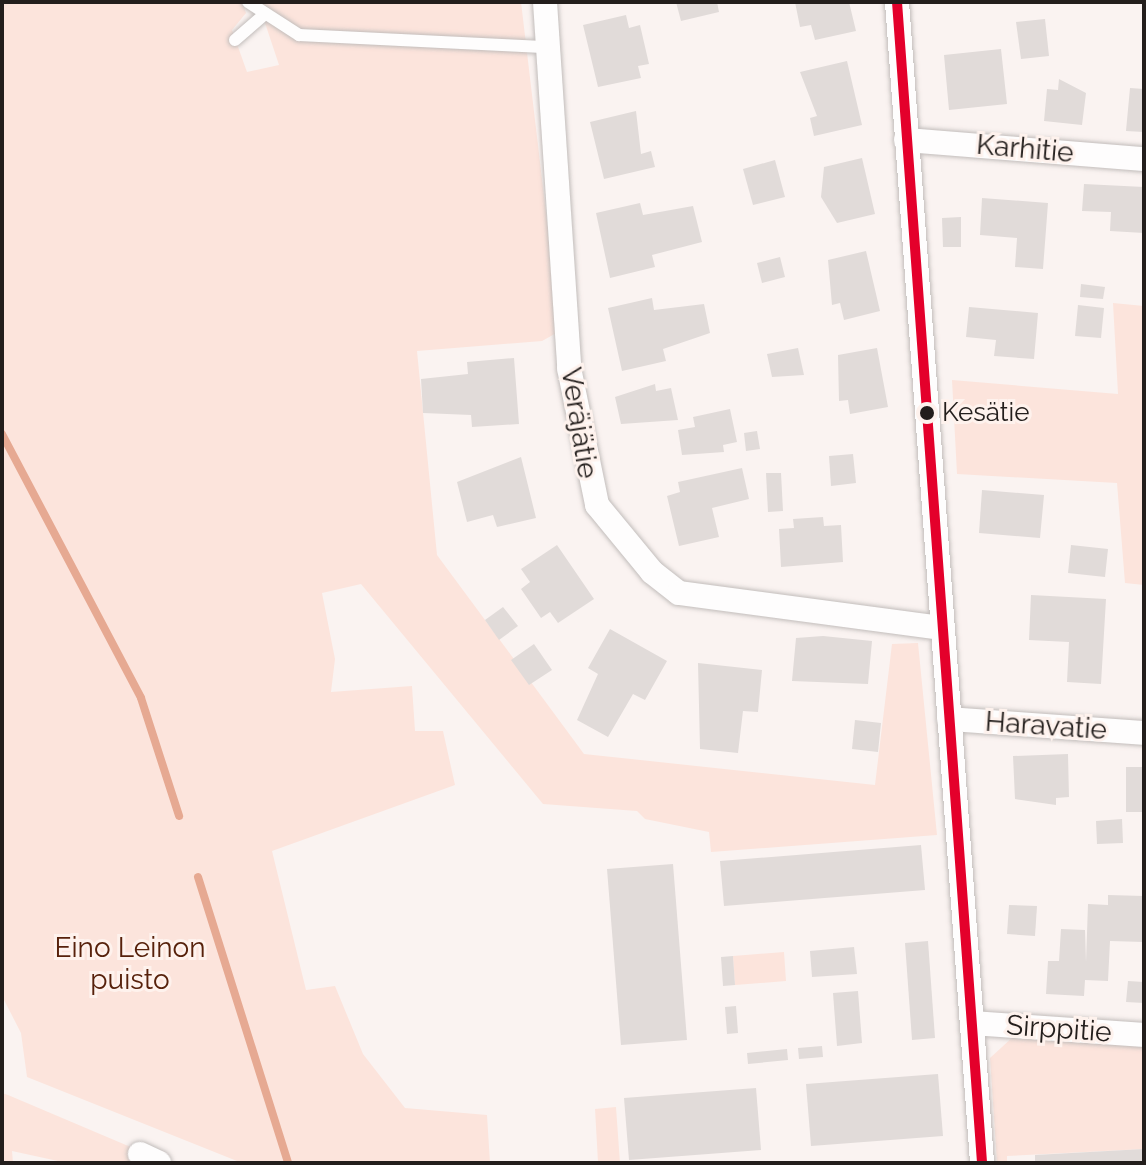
<!DOCTYPE html>
<meta charset="utf-8">
<style>
body{margin:0}
#map{position:relative;width:1146px;height:1165px;overflow:hidden;background:#faf3f1;font-family:Raleway,sans-serif}
div>[style]{position:absolute}
[style*='--x']{left:calc(var(--x)*1px);top:calc(var(--y)*1px);width:calc(var(--w)*1px);rotate:calc(var(--a)*1deg)}
.green>*{inset:0;background:#fce4dc}
.stream>*{height:8px;margin:-4px;padding:0 4px;transform-origin:4px;border-radius:4px;background:#e6a992}
.building>*{inset:0;background:#e1dbd9}
.roads{filter:drop-shadow(0 0 2px #c2bdbb) drop-shadow(0 0 2px #c2bdbb)}
.lane>*{height:12px;margin:-6px;padding:0 6px;transform-origin:6px;border-radius:6px;background:#fefdfd}
.street>*{height:24px;margin:-12px;padding:0 12px;transform-origin:12px;border-radius:12px;background:#fefdfd}
.bus-1>*{height:10px;margin:-5px;padding:0 5px;transform-origin:5px;border-radius:5px;background:#e4002b}
.dots>*{width:22px;height:22px;translate:-50% -50%;box-sizing:border-box;border:4px solid #fef2ed;border-radius:50%}
span{translate:-50% -50%;white-space:nowrap;text-align:center;line-height:1.15;-webkit-text-stroke:6px #fef2ed;paint-order:stroke}
.bus-label{font-size:26px;color:#231e1c}
.left{translate:0 -50%;text-align:left}
.street-label{font-size:28px;color:#231e1c}
.park-label{font-size:28px;color:#57210b}
.frame{position:absolute;inset:0;border:4px solid #231e1c;pointer-events:none}
</style>
<div id="map">
<div class="green">
<div style="clip-path:polygon(2px 2px,242px 2px,246px 13px,232px 30px,247px 72px,279px 65px,258px 2px,521px 2px,560px 331px,542px 341px,417px 351px,437px 555px,584px 754px,875px 785px,892px 644px,918px 643px,937px 835px,711px 852px,709px 832px,645px 819px,637px 811px,543px 804px,361px 584px,322px 593px,335px 659px,331px 692px,412px 686px,415px 731px,443px 731px,455px 785px,272px 851px,306px 990px,335px 986px,363px 1054px,405px 1108px,487px 1115px,490px 1163px,242px 1163px,27px 1077px,21px 1033px,2px 996px)"></div>
<div style="clip-path:polygon(1113px 303px,1144px 306px,1144px 585px,1125px 583px,1117px 483px,957px 474px,952px 380px,1118px 394px)"></div>
<div style="clip-path:polygon(784px 952px,786px 981px,735px 985px,733px 956px)"></div>
<div style="clip-path:polygon(1014px 1036px,1144px 1045px,1144px 1149px,1007px 1156px,1007px 1163px,997px 1163px,990px 1058px)"></div>
<div style="clip-path:polygon(2px 1093px,8px 1095px,166px 1162px,67px 1163px,12px 1151px,13px 1163px,2px 1163px)"></div>
<div style="clip-path:polygon(616px 1107px,620px 1163px,575px 1163px,598px 1162px,595px 1109px)"></div>
</div>
<div class="stream">
<div style="--x:2;--y:434;--w:298;--a:62.2"></div>
<div style="--x:141;--y:698;--w:124;--a:72.1"></div>
<div style="--x:198;--y:877;--w:300;--a:72.5"></div>
</div>
<div class="building">
<div style="clip-path:polygon(676px 2px,717px 2px,719px 12px,681px 21px)"></div>
<div style="clip-path:polygon(795px 2px,849px 2px,856px 31px,815px 40px,811px 25px,800px 27px)"></div>
<div style="clip-path:polygon(626px 15px,629px 28px,640px 25px,649px 64px,638px 66px,641px 78px,598px 87px,583px 25px)"></div>
<div style="clip-path:polygon(1045px 19px,1049px 56px,1021px 59px,1016px 22px)"></div>
<div style="clip-path:polygon(1001px 49px,1007px 104px,949px 110px,944px 55px)"></div>
<div style="clip-path:polygon(847px 61px,862px 125px,814px 136px,810px 118px,817px 116px,800px 72px)"></div>
<div style="clip-path:polygon(1059px 79px,1086px 93px,1082px 125px,1044px 121px,1047px 89px,1058px 90px)"></div>
<div style="clip-path:polygon(1130px 88px,1144px 89px,1144px 132px,1126px 131px)"></div>
<div style="clip-path:polygon(636px 111px,641px 154px,651px 151px,655px 167px,604px 179px,590px 122px)"></div>
<div style="clip-path:polygon(862px 158px,875px 214px,837px 223px,821px 197px,824px 167px)"></div>
<div style="clip-path:polygon(775px 160px,785px 197px,753px 205px,743px 169px)"></div>
<div style="clip-path:polygon(1084px 184px,1144px 187px,1144px 233px,1110px 231px,1111px 212px,1082px 211px)"></div>
<div style="clip-path:polygon(982px 198px,1048px 203px,1043px 269px,1015px 267px,1017px 238px,980px 235px)"></div>
<div style="clip-path:polygon(640px 203px,643px 215px,693px 206px,702px 242px,652px 255px,655px 267px,610px 278px,596px 213px)"></div>
<div style="clip-path:polygon(961px 217px,961px 247px,943px 247px,942px 218px)"></div>
<div style="clip-path:polygon(866px 251px,880px 311px,844px 320px,840px 303px,832px 305px,828px 260px)"></div>
<div style="clip-path:polygon(780px 257px,785px 277px,762px 283px,757px 263px)"></div>
<div style="clip-path:polygon(1081px 284px,1105px 287px,1103px 299px,1080px 297px)"></div>
<div style="clip-path:polygon(652px 298px,654px 310px,704px 304px,710px 333px,663px 349px,666px 361px,622px 371px,608px 308px)"></div>
<div style="clip-path:polygon(1078px 305px,1104px 308px,1101px 338px,1075px 336px)"></div>
<div style="clip-path:polygon(969px 307px,1038px 313px,1034px 359px,994px 356px,996px 340px,966px 337px)"></div>
<div style="clip-path:polygon(798px 348px,804px 375px,772px 377px,767px 354px)"></div>
<div style="clip-path:polygon(877px 348px,888px 407px,850px 414px,848px 400px,839px 401px,838px 355px)"></div>
<div style="clip-path:polygon(514px 358px,519px 424px,472px 427px,471px 415px,423px 413px,421px 379px,468px 374px,467px 362px)"></div>
<div style="clip-path:polygon(655px 384px,656px 391px,671px 388px,678px 420px,621px 424px,615px 397px)"></div>
<div style="clip-path:polygon(730px 409px,737px 442px,723px 445px,724px 452px,682px 455px,678px 430px,695px 427px,693px 417px)"></div>
<div style="clip-path:polygon(757px 431px,760px 449px,746px 451px,744px 433px)"></div>
<div style="clip-path:polygon(853px 454px,856px 483px,831px 486px,829px 456px)"></div>
<div style="clip-path:polygon(521px 457px,536px 518px,497px 527px,493px 515px,467px 522px,457px 482px)"></div>
<div style="clip-path:polygon(742px 468px,749px 499px,712px 508px,719px 537px,679px 546px,667px 496px,680px 492px,678px 482px)"></div>
<div style="clip-path:polygon(766px 473px,781px 473px,783px 511px,768px 512px)"></div>
<div style="clip-path:polygon(982px 490px,1044px 495px,1040px 538px,979px 533px)"></div>
<div style="clip-path:polygon(823px 517px,824px 526px,841px 525px,843px 562px,781px 567px,779px 529px,794px 528px,793px 519px)"></div>
<div style="clip-path:polygon(557px 545px,594px 599px,558px 623px,550px 612px,541px 618px,521px 589px,530px 582px,521px 569px)"></div>
<div style="clip-path:polygon(1071px 545px,1108px 549px,1105px 577px,1068px 573px)"></div>
<div style="clip-path:polygon(1031px 595px,1106px 599px,1101px 684px,1067px 682px,1069px 642px,1029px 640px)"></div>
<div style="clip-path:polygon(503px 607px,518px 626px,499px 640px,485px 620px)"></div>
<div style="clip-path:polygon(610px 629px,667px 661px,645px 700px,633px 694px,608px 737px,577px 720px,598px 674px,588px 668px)"></div>
<div style="clip-path:polygon(823px 636px,872px 641px,868px 684px,792px 681px,796px 638px)"></div>
<div style="clip-path:polygon(534px 644px,552px 670px,529px 685px,511px 660px)"></div>
<div style="clip-path:polygon(698px 663px,762px 670px,758px 712px,743px 711px,738px 753px,700px 749px)"></div>
<div style="clip-path:polygon(855px 720px,881px 723px,878px 752px,852px 749px)"></div>
<div style="clip-path:polygon(1068px 754px,1069px 797px,1056px 798px,1056px 805px,1015px 799px,1013px 756px)"></div>
<div style="clip-path:polygon(1126px 767px,1144px 767px,1144px 812px,1126px 812px)"></div>
<div style="clip-path:polygon(1122px 819px,1123px 843px,1097px 844px,1096px 821px)"></div>
<div style="clip-path:polygon(921px 845px,925px 890px,724px 906px,720px 861px)"></div>
<div style="clip-path:polygon(673px 864px,687px 1040px,621px 1045px,607px 869px)"></div>
<div style="clip-path:polygon(1108px 895px,1144px 896px,1144px 942px,1110px 941px,1108px 981px,1085px 980px,1084px 996px,1046px 994px,1048px 961px,1059px 961px,1061px 929px,1085px 930px,1086px 962px,1088px 904px,1108px 905px)"></div>
<div style="clip-path:polygon(1009px 905px,1037px 906px,1035px 936px,1007px 934px)"></div>
<div style="clip-path:polygon(928px 941px,935px 1038px,912px 1040px,905px 943px)"></div>
<div style="clip-path:polygon(854px 947px,857px 974px,812px 977px,810px 951px)"></div>
<div style="clip-path:polygon(733px 956px,735px 985px,723px 986px,721px 957px)"></div>
<div style="clip-path:polygon(1128px 981px,1144px 982px,1144px 1003px,1126px 1002px)"></div>
<div style="clip-path:polygon(858px 991px,862px 1043px,837px 1046px,833px 993px)"></div>
<div style="clip-path:polygon(736px 1006px,738px 1033px,727px 1034px,725px 1007px)"></div>
<div style="clip-path:polygon(822px 1046px,823px 1057px,799px 1059px,798px 1048px)"></div>
<div style="clip-path:polygon(787px 1049px,788px 1060px,748px 1064px,747px 1053px)"></div>
<div style="clip-path:polygon(938px 1074px,943px 1136px,811px 1146px,806px 1084px)"></div>
<div style="clip-path:polygon(756px 1088px,761px 1150px,629px 1160px,624px 1098px)"></div>
<div style="clip-path:polygon(1144px 1149px,1144px 1163px,1035px 1163px,1035px 1155px)"></div>
</div>
<div class="roads">
<div class="lane">
<div style="--x:248;--y:2;--w:61;--a:32.9"></div>
<div style="--x:299;--y:35;--w:249;--a:2.8"></div>
<div style="--x:235;--y:40;--w:40;--a:-41"></div>
</div>
<div class="street">
<div style="--x:545;--y:2;--w:367;--a:86.2"></div>
<div style="--x:569;--y:368;--w:140;--a:78.4"></div>
<div style="--x:597;--y:505;--w:87;--a:50.6"></div>
<div style="--x:652;--y:572;--w:34;--a:38"></div>
<div style="--x:679;--y:593;--w:265;--a:7.6"></div>
<div style="--x:897;--y:2;--w:1164;--a:85.81"></div>
<div style="--x:906;--y:140;--w:239;--a:4.6"></div>
<div style="--x:949;--y:719;--w:196;--a:4.1"></div>
<div style="--x:973;--y:1023;--w:171;--a:4"></div>
<div style="--x:140;--y:1154;--w:21;--a:25"></div>
</div>
</div>
<div class="bus-1">
<div style="--x:897;--y:2;--w:1164;--a:85.81"></div>
</div>
<div class="dots">
<div style="left:927px;top:413px;background:#231e1c"></div>
</div>
<div class="bus-label">
<span class="left" style="left:942px;top:413px">Kesätie</span>
</div>
<div class="street-label">
<span style="left:1025px;top:149px;rotate:5deg">Karhitie</span>
<span style="left:579px;top:423px;rotate:81deg">Veräjätie</span>
<span style="left:1046px;top:726px;rotate:4deg">Haravatie</span>
<span style="left:1059px;top:1029px;rotate:4deg">Sirppitie</span>
</div>
<div class="park-label">
<span style="left:130px;top:964px">Eino Leinon<br>puisto</span>
</div>
<div class="frame"></div>
</div>
